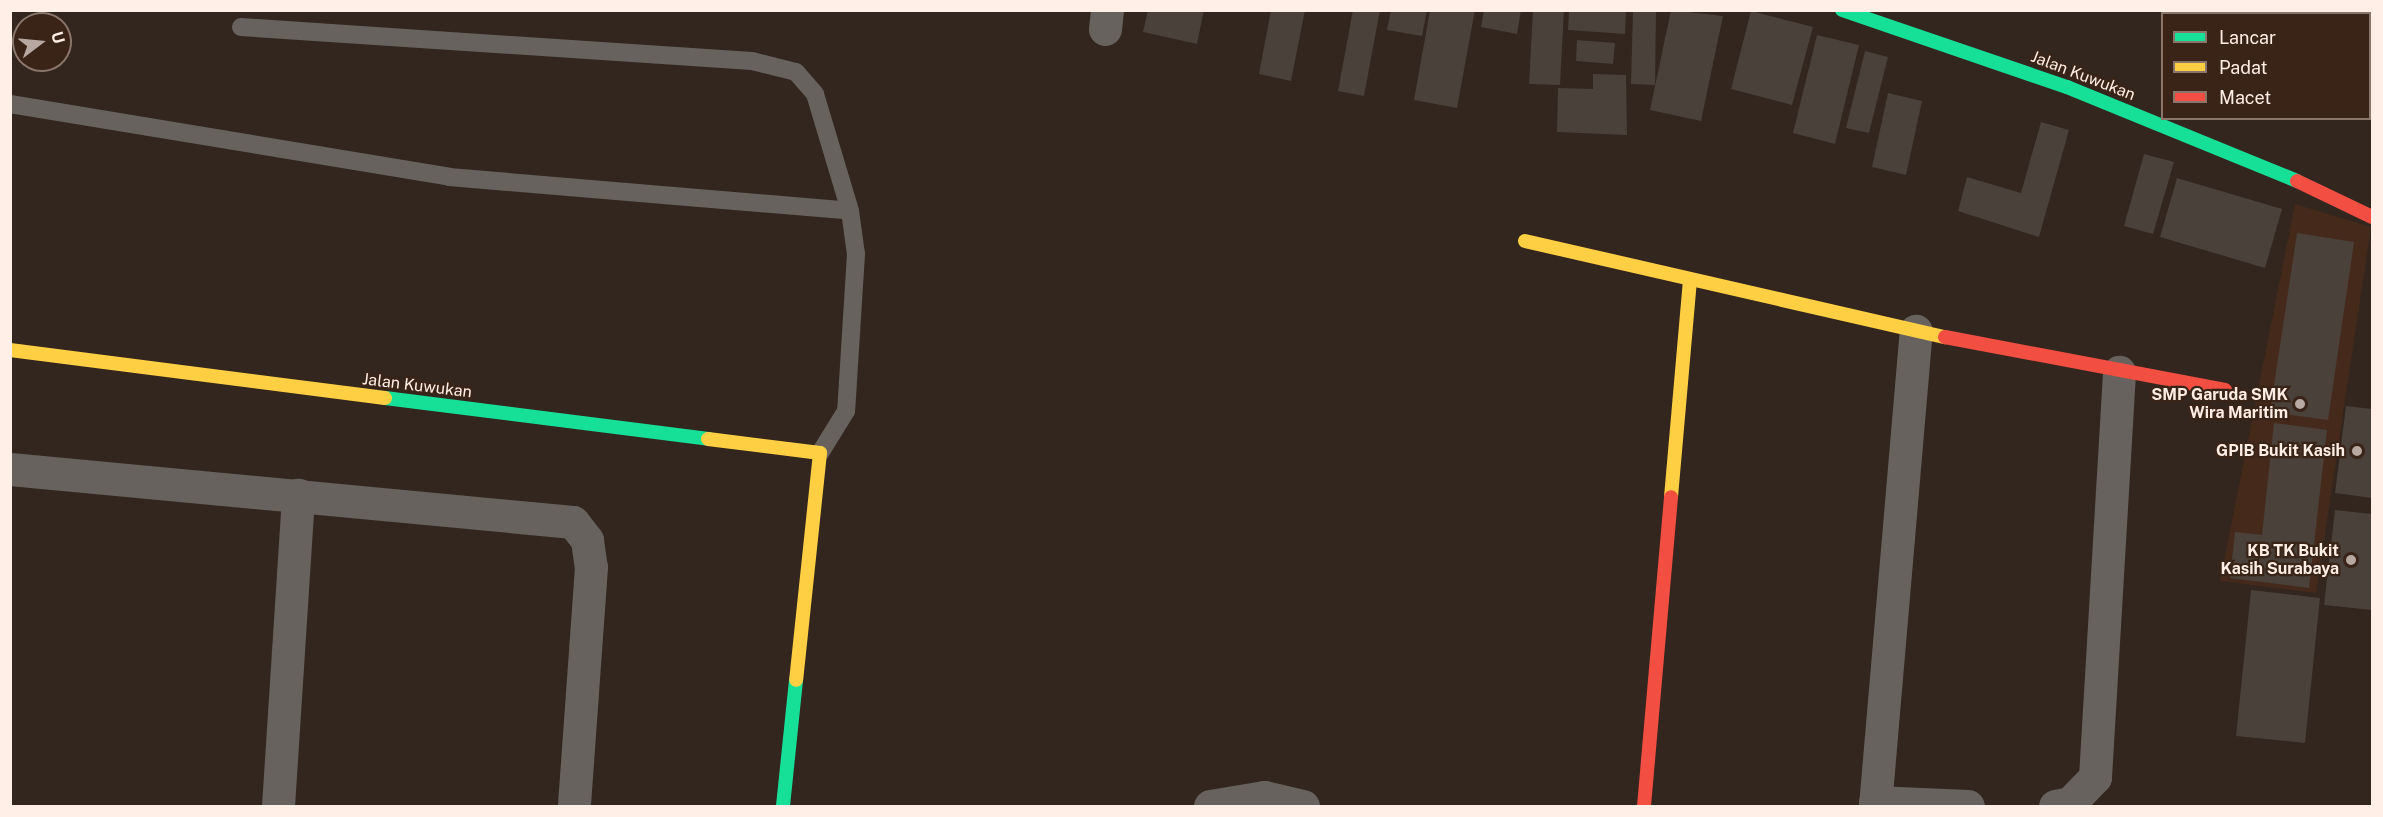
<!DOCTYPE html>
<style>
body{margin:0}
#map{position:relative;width:2383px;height:817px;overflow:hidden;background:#32261f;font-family:"Public Sans",sans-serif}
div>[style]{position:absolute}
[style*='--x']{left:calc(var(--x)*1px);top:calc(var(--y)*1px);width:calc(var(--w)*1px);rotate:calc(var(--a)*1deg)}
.built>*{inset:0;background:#452a1c}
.building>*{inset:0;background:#4a413a}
.lane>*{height:18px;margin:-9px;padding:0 9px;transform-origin:9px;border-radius:9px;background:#67625d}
.street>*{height:33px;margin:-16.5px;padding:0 16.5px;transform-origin:16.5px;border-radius:16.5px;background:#67625d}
.fast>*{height:14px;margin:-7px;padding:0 7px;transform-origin:7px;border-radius:7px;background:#16e098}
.slow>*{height:14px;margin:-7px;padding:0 7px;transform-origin:7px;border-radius:7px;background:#ffcf43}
.jam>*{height:14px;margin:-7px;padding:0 7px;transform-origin:7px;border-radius:7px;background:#f24e42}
.dots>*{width:16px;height:16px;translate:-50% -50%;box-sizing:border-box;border:3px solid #3a2317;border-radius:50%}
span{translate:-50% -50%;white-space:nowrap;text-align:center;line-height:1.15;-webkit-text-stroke:4.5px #3a2317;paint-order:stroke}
.street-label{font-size:16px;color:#ffefe7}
.poi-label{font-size:16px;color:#ffefe7;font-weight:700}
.right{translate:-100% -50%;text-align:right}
.frame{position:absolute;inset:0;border:12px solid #ffefe7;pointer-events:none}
.legend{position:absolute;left:2161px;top:12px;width:210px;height:108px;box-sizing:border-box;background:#3a2317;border:2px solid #89756a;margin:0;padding:8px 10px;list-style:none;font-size:18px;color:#ffefe7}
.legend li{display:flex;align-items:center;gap:12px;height:30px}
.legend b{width:30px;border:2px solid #89756a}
.north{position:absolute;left:12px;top:12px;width:60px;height:60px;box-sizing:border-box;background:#3a2317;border:2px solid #89756a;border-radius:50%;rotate:74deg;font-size:16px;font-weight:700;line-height:24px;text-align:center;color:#ffefe7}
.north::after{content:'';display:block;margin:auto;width:21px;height:27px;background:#b7a9a1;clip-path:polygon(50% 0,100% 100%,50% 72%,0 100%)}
</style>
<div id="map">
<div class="built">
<div style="clip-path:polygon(2295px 204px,2371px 227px,2316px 593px,2220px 581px)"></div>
</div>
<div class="building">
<div style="clip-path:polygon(1148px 10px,1204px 10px,1197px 44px,1143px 32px)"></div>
<div style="clip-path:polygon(1271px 10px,1305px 10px,1291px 81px,1259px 74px)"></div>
<div style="clip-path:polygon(1353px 10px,1380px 10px,1364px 96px,1338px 91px)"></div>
<div style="clip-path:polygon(1391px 10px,1427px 10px,1422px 36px,1387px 30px)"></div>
<div style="clip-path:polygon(1430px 10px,1475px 10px,1457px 108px,1414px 100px)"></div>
<div style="clip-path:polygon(1484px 10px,1521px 10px,1517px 34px,1481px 27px)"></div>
<div style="clip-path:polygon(1533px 10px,1564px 10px,1560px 85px,1529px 84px)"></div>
<div style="clip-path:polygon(1569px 10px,1626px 10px,1625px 34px,1568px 30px)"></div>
<div style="clip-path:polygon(1633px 10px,1656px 10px,1655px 85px,1631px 84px)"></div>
<div style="clip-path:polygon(1671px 10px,1723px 16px,1701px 121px,1650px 110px)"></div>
<div style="clip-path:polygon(1751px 11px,1813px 27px,1792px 105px,1731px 89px)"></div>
<div style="clip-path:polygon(1817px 35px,1859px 45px,1835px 144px,1793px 133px)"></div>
<div style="clip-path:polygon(1577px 40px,1615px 43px,1613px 64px,1576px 61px)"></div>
<div style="clip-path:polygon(1865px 51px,1888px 57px,1869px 133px,1846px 128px)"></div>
<div style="clip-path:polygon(1593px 74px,1626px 75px,1627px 135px,1557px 132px,1558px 88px,1593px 89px)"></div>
<div style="clip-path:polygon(1888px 93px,1922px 101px,1906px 175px,1872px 167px)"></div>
<div style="clip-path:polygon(2041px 122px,2069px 130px,2039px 237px,1958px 211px,1967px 177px,2021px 193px)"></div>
<div style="clip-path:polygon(2144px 154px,2174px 162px,2153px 234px,2124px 226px)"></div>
<div style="clip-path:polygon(2177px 178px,2282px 209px,2265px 268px,2160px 237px)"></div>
<div style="clip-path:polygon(2297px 233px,2354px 242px,2328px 420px,2270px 412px)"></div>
<div style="clip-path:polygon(2346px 406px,2372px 409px,2372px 498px,2335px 493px)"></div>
<div style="clip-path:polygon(2274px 423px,2327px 430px,2309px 588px,2230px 578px,2235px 532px,2262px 535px)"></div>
<div style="clip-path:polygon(2335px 510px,2372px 514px,2372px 610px,2324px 605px)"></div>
<div style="clip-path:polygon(2251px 590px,2320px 598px,2305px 743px,2236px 736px)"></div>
</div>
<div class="lane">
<div style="--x:241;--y:27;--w:512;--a:3.81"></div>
<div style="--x:752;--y:61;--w:45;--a:14"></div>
<div style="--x:796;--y:72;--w:29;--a:49"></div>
<div style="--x:815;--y:94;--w:122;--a:73.3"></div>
<div style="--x:10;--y:104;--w:445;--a:9.4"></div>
<div style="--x:449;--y:177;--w:402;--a:4.8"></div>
<div style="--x:850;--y:211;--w:43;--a:82.1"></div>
<div style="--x:856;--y:254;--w:157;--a:93.6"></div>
<div style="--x:846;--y:411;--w:49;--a:121.8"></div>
</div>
<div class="street">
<div style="--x:1105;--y:29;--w:19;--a:-84"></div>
<div style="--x:10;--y:469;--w:565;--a:5.38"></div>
<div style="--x:573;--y:522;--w:23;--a:52"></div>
<div style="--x:587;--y:540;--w:27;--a:82"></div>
<div style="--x:591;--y:567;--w:240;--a:94.1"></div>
<div style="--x:1875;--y:802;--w:93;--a:2.5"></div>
<div style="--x:278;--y:806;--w:312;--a:-86.3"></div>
<div style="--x:1210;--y:806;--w:55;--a:-9.5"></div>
<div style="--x:1264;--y:797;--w:40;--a:13"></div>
<div style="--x:1875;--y:806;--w:477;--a:-85.1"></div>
<div style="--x:2055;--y:806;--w:15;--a:-11"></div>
<div style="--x:2070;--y:803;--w:36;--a:-46"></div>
<div style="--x:2095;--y:777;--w:406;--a:-86.6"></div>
</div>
<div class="fast">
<div style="--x:1842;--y:10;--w:238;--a:18.9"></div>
<div style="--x:2067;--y:87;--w:248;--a:22.2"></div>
<div style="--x:385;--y:398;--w:326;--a:7.2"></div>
<div style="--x:783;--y:806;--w:127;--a:-84.1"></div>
</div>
<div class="slow">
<div style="--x:1525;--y:241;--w:431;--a:12.9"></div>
<div style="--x:10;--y:350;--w:378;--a:7.3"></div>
<div style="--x:708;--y:439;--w:113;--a:7.1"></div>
<div style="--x:820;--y:453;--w:228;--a:96"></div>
<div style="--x:1671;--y:497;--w:217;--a:-85"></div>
</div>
<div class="jam">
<div style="--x:2297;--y:181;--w:83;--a:25.6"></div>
<div style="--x:1945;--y:337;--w:285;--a:10.7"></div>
<div style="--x:1644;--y:806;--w:310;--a:-85"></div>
</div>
<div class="dots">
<div style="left:2300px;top:404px;background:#b7a9a1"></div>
<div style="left:2357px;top:451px;background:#b7a9a1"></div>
<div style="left:2351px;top:560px;background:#b7a9a1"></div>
</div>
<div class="street-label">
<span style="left:2083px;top:76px;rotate:21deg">Jalan Kuwukan</span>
<span style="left:417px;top:386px;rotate:7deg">Jalan Kuwukan</span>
</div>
<div class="poi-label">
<span class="right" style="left:2288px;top:404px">SMP Garuda SMK<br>Wira Maritim</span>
<span class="right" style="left:2345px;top:451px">GPIB Bukit Kasih</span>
<span class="right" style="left:2339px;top:560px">KB TK Bukit<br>Kasih Surabaya</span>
</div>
<div class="frame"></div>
<ul class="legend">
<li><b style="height:8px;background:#16e098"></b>Lancar</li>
<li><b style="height:8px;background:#ffcf43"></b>Padat</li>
<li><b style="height:8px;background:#f24e42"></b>Macet</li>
</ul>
<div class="north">U</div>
</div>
